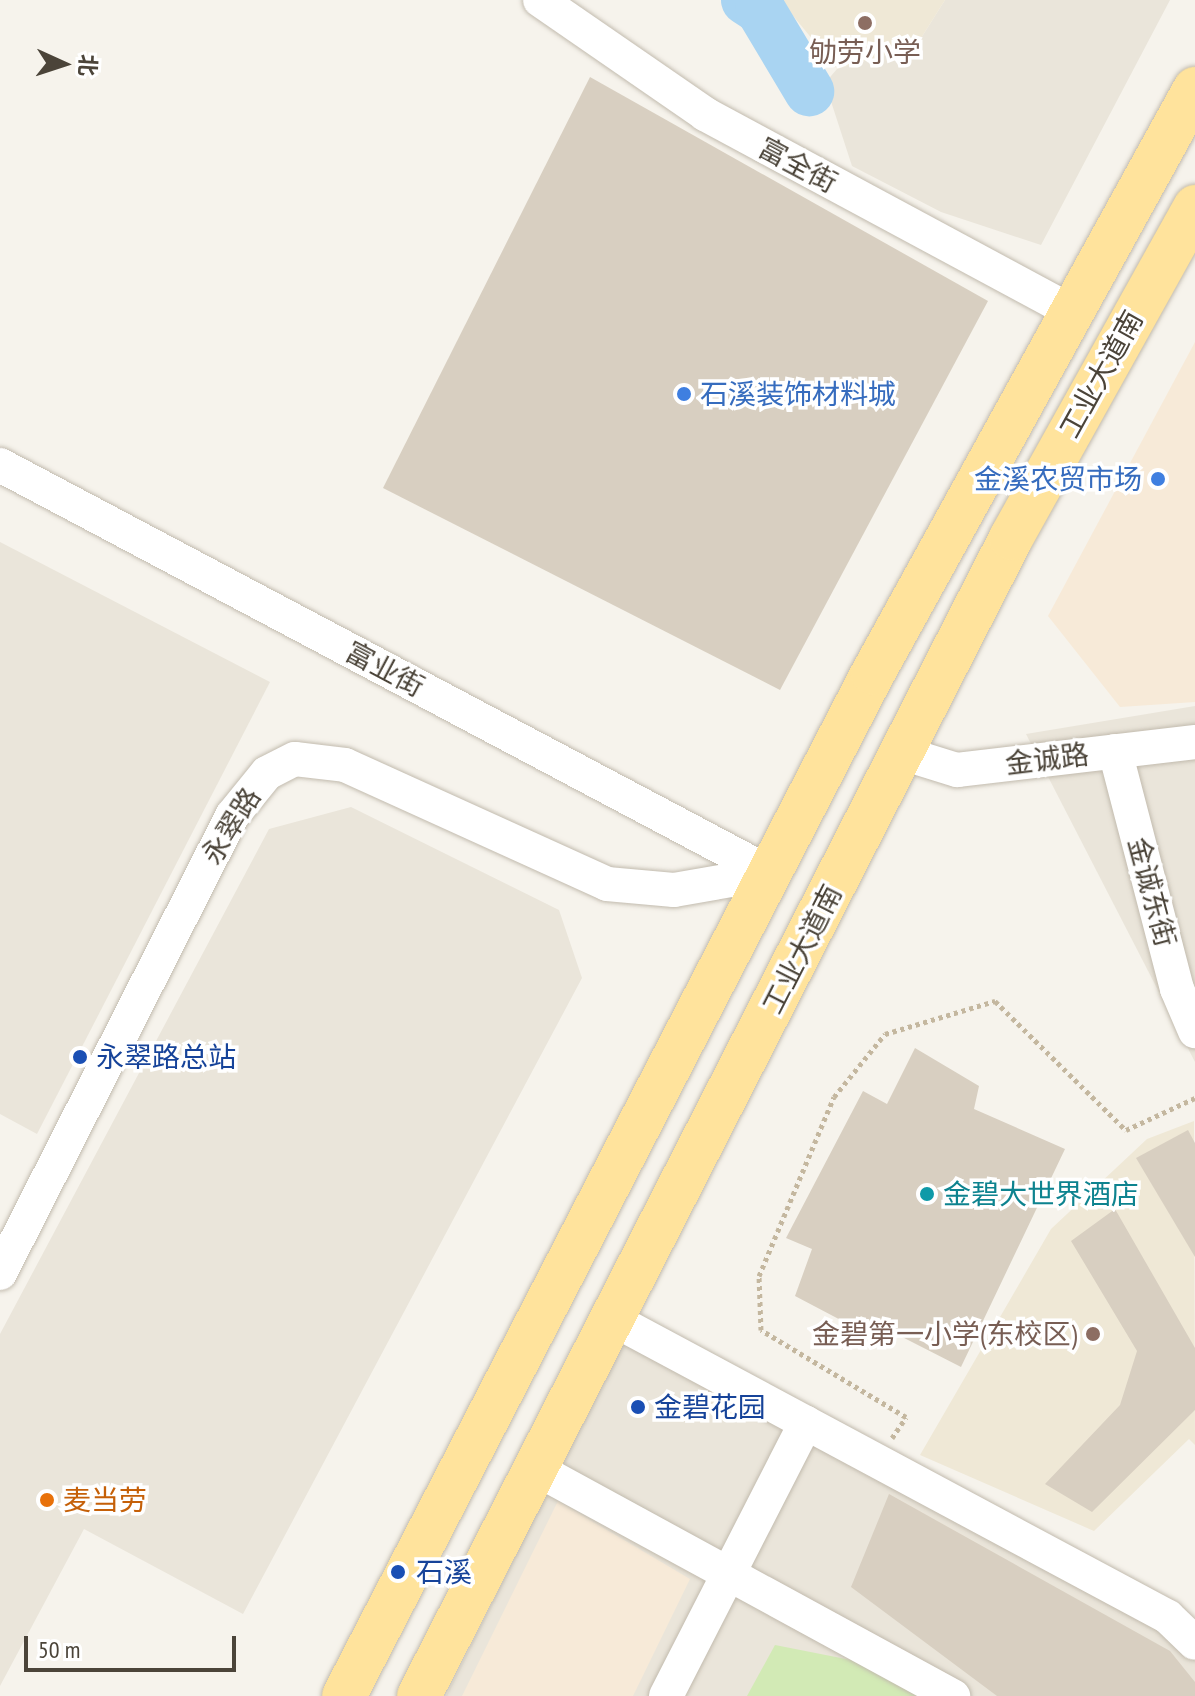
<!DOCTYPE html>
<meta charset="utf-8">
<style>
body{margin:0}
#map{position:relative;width:1195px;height:1696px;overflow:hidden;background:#f6f3ec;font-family:"PT Sans Narrow","Noto Sans SC",sans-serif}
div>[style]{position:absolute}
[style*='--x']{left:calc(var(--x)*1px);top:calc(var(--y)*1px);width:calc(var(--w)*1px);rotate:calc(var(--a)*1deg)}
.residential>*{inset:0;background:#eae5da}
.commercial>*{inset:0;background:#f7ead8}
.education>*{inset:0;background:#efe8d6}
.green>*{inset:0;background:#d2eab5}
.river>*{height:50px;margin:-25px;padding:0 25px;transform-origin:25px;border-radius:25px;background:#a9d4f2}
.building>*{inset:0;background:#d8cfc1}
.path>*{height:5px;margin-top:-2.5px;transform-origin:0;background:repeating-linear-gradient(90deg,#c4b79f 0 4px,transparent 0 8px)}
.roads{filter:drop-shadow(0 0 2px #c2bbae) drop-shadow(0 0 2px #c2bbae)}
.minor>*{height:34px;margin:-17px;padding:0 17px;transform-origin:17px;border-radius:17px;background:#fff}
.major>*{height:44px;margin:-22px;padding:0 22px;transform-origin:22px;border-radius:22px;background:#ffe39c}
.dots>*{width:22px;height:22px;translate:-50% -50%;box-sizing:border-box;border:4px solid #fff;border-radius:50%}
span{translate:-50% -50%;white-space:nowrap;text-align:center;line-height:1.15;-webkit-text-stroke:7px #fff;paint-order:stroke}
.education-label{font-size:28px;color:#785e54}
.right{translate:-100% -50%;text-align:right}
.street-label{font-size:28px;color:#4b4439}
.shop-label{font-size:28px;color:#366cbe}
.left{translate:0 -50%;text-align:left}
.transit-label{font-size:28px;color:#164399}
.culture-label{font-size:28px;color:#0d838f}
.food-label{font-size:28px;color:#c56008}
.north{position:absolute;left:24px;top:24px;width:80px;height:80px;-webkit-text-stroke:6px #fff;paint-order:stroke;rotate:93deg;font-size:22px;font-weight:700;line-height:32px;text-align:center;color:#4b4439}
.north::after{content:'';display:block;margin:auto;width:28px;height:36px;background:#4b4439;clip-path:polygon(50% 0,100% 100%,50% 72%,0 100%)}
.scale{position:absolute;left:24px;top:1636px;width:212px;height:36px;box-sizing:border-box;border:4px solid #4b4439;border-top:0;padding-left:10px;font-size:24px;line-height:28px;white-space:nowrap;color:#4b4439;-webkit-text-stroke:6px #fff;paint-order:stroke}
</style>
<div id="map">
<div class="residential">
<div style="clip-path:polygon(945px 0,1170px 0,1041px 245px,941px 212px,852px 166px,825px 83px,837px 69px,916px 46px)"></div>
<div style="clip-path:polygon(0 542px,270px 682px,37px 1134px,0 1114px)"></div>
<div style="clip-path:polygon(1195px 706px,1195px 1062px,1026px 734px)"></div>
<div style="clip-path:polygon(351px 807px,559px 910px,582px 978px,243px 1614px,84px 1529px,0 1686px,0 1334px,269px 829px)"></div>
<div style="clip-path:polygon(623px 1339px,1195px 1643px,1195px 1696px,446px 1696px)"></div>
</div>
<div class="commercial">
<div style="clip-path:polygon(1195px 342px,1195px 702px,1120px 707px,1048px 616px)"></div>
<div style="clip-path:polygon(558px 1501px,690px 1579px,633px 1696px,462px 1696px)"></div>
</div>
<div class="education">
<div style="clip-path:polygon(780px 0,945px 0,916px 46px,837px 69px)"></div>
<div style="clip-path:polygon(1194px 1121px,1195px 1445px,1189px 1439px,1094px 1531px,920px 1455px,1051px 1229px,1147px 1139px)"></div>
</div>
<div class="green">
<div style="clip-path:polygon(775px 1645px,861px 1662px,920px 1696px,747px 1696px)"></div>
</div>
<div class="river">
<div style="--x:746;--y:0;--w:17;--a:33"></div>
<div style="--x:760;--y:9;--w:96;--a:59.1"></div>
</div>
<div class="building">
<div style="clip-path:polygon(590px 77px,988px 301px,780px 690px,383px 488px)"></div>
<div style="clip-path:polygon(915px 1048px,979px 1086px,974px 1109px,1065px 1149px,961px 1367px,861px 1316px,852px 1326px,795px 1296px,812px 1249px,786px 1238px,863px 1091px,887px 1104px)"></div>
<div style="clip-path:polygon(1188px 1130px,1195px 1143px,1195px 1257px,1136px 1158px)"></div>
<div style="clip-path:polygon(1115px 1209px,1195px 1348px,1195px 1410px,1092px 1512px,1045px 1484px,1120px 1405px,1137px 1351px,1071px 1241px)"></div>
<div style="clip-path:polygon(889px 1494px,1170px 1651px,1195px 1682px,1195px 1696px,997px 1696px,851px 1587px)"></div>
</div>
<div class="path">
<div style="--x:892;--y:1438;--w:25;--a:-56"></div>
<div style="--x:906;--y:1417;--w:169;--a:-149"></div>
<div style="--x:761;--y:1330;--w:54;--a:-92.1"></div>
<div style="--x:759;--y:1276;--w:194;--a:-67.3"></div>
<div style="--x:834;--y:1097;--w:81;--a:-51"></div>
<div style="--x:885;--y:1034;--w:115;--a:-16.7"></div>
<div style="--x:995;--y:1001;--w:184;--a:44.6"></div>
<div style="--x:1126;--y:1130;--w:76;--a:-24.9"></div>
</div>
<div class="roads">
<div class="minor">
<div style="--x:540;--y:0;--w:201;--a:34.6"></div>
<div style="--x:705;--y:114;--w:413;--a:28.3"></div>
<div style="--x:0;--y:465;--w:871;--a:27.92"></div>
<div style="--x:1115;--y:751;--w:246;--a:75.4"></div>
<div style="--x:1177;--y:989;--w:46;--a:66.8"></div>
<div style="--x:902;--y:753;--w:58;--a:17.2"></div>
<div style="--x:957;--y:770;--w:240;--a:-6.7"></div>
<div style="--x:0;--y:1273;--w:513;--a:-63.08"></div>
<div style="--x:232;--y:816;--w:55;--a:-50.9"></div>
<div style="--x:267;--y:773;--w:31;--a:-27"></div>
<div style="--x:295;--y:759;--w:50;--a:6.8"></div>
<div style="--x:345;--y:765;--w:288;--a:24.4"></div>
<div style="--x:607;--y:884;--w:67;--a:5.1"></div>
<div style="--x:674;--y:890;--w:97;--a:-10"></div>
<div style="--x:616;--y:1321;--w:626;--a:28.2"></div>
<div style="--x:1168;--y:1617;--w:37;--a:44"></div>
<div style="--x:538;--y:1470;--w:473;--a:28.6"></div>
<div style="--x:666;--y:1696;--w:307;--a:-62.9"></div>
</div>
<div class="major">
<div style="--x:344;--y:1696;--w:1152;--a:-62.66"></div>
<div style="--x:873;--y:673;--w:667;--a:-61.13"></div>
<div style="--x:419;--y:1696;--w:1301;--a:-62.92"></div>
<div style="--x:1011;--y:538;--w:379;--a:-60.9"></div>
</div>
</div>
<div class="dots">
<div style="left:865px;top:23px;background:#8d6e63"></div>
<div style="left:684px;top:394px;background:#3f7fe0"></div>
<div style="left:1158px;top:479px;background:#3f7fe0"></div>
<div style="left:80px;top:1057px;background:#1a4fb4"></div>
<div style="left:927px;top:1194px;background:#0f9aa8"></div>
<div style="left:1093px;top:1334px;background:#8d6e63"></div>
<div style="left:638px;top:1407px;background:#1a4fb4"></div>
<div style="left:47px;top:1500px;background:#e8710a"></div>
<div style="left:398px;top:1572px;background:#1a4fb4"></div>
</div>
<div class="education-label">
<span style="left:865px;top:52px">劬劳小学</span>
<span class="right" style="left:1077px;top:1334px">金碧第一小学(东校区)</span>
</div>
<div class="street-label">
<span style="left:798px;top:165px;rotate:28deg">富全街</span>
<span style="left:1101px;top:374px;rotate:-61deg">工业大道南</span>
<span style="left:385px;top:669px;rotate:28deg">富业街</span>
<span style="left:1047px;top:759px;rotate:-7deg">金诚路</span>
<span style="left:231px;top:826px;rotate:-58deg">永翠路</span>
<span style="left:1152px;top:892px;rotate:75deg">金诚东街</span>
<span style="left:802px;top:949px;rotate:-63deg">工业大道南</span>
</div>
<div class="shop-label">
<span class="left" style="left:700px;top:394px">石溪装饰材料城</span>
<span class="right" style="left:1142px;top:479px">金溪农贸市场</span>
</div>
<div class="transit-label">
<span class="left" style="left:96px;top:1057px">永翠路总站</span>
<span class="left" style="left:654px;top:1407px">金碧花园</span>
<span class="left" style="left:416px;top:1572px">石溪</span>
</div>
<div class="culture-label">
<span class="left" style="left:943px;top:1194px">金碧大世界酒店</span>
</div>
<div class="food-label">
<span class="left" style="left:63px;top:1500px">麦当劳</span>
</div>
<div class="north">北</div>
<div class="scale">50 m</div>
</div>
